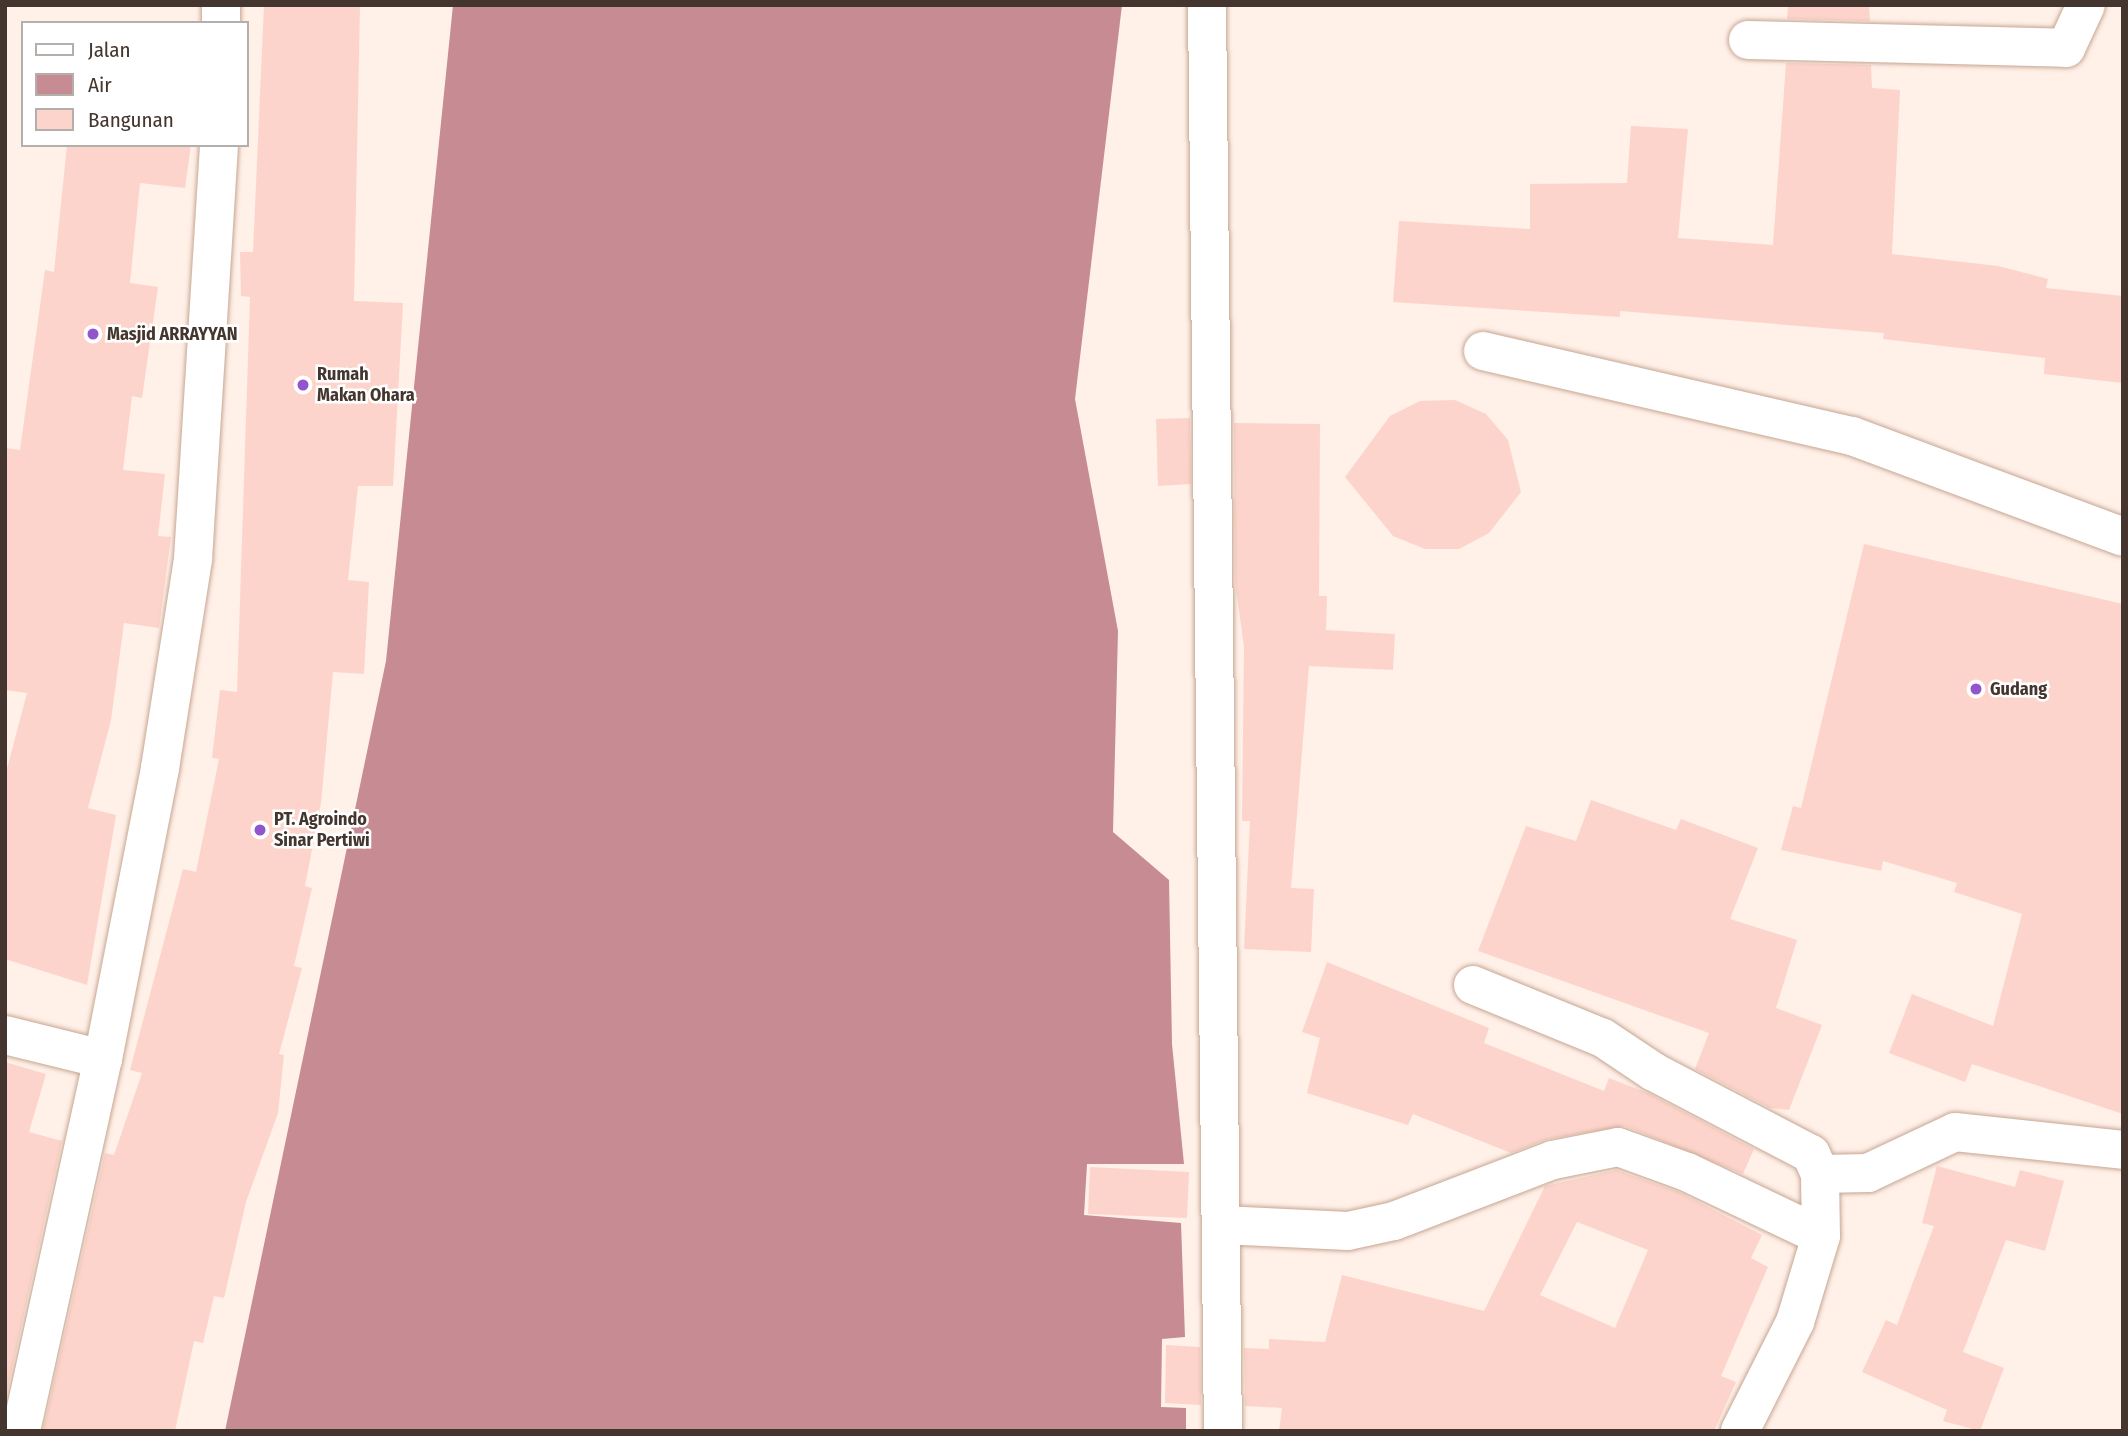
<!DOCTYPE html>
<style>
body{margin:0}
#map{position:relative;width:2128px;height:1436px;overflow:hidden;background:#fff0e8;font-family:"Fira Sans Condensed",sans-serif}
div>[style]{position:absolute}
[style*='--x']{left:calc(var(--x)*1px);top:calc(var(--y)*1px);width:calc(var(--w)*1px);rotate:calc(var(--a)*1deg)}
.water>*{inset:0;background:#c78b94}
.building>*{inset:0;background:#fdd4cb}
.roads{filter:drop-shadow(0 0 2px #c7a692) drop-shadow(0 0 2px #c7a692)}
.minor>*{height:38px;margin:-19px;padding:0 19px;transform-origin:19px;border-radius:19px;background:#fff}
.highway>*{height:38px;margin:-19px;padding:0 19px;transform-origin:19px;border-radius:19px;background:#fff}
.dots>*{width:19px;height:19px;translate:-50% -50%;box-sizing:border-box;border:4px solid #fff;border-radius:50%}
span{translate:-50% -50%;white-space:nowrap;text-align:center;line-height:1.15;-webkit-text-stroke:5px #fff;paint-order:stroke}
.poi-label{font-size:18px;color:#44362e;font-weight:700}
.left{translate:0 -50%;text-align:left}
.frame{position:absolute;inset:0;border:7px solid #44362e;pointer-events:none}
.legend{position:absolute;left:21px;top:21px;width:228px;height:126px;box-sizing:border-box;background:#fff;border:2px solid #b4afab;margin:0;padding:9px 12px;list-style:none;font-size:21px;color:#44362e}
.legend li{display:flex;align-items:center;gap:14px;height:35px}
.legend b{width:35px;border:2px solid #b4afab}
</style>
<div id="map">
<div class="water">
<div style="clip-path:polygon(453px 5px,1122px 5px,1075px 399px,1118px 631px,1113px 832px,1169px 880px,1172px 1044px,1184px 1164px,1087px 1164px,1084px 1215px,1181px 1223px,1185px 1337px,1162px 1339px,1161px 1407px,1186px 1408px,1186px 1431px,225px 1431px,386px 661px)"></div>
</div>
<div class="building">
<div style="clip-path:polygon(264px 5px,360px 5px,354px 301px,403px 303px,393px 486px,358px 486px,348px 580px,369px 582px,364px 674px,333px 672px,321px 803px,305px 886px,312px 888px,294px 966px,302px 968px,279px 1054px,284px 1055px,278px 1113px,246px 1202px,224px 1298px,214px 1296px,203px 1343px,194px 1341px,175px 1431px,43px 1431px,105px 1153px,114px 1155px,142px 1073px,130px 1070px,183px 869px,196px 872px,219px 759px,212px 758px,220px 690px,237px 692px,250px 297px,241px 296px,240px 252px,253px 252px)"></div>
<div style="clip-path:polygon(1788px 5px,1869px 5px,1870px 21px,1787px 19px)"></div>
<div style="clip-path:polygon(1786px 63px,1871px 65px,1872px 88px,1900px 90px,1892px 254px,1998px 266px,2048px 279px,2046px 288px,2123px 296px,2123px 383px,2044px 374px,2045px 358px,1883px 339px,1884px 333px,1620px 311px,1620px 317px,1393px 302px,1399px 221px,1530px 229px,1530px 184px,1627px 183px,1631px 126px,1688px 129px,1678px 238px,1773px 245px)"></div>
<div style="clip-path:polygon(67px 145px,191px 145px,185px 188px,140px 183px,130px 283px,158px 287px,142px 398px,132px 396px,123px 470px,165px 474px,158px 536px,171px 537px,159px 628px,124px 623px,111px 720px,88px 808px,116px 815px,87px 985px,5px 959px,5px 776px,27px 693px,5px 690px,5px 448px,20px 450px,45px 270px,54px 272px)"></div>
<div style="clip-path:polygon(1455px 400px,1486px 414px,1508px 440px,1521px 492px,1489px 533px,1459px 549px,1425px 549px,1393px 536px,1345px 477px,1390px 416px,1420px 401px)"></div>
<div style="clip-path:polygon(1190px 418px,1191px 484px,1158px 486px,1156px 419px)"></div>
<div style="clip-path:polygon(1234px 423px,1320px 424px,1319px 596px,1327px 596px,1326px 630px,1395px 634px,1393px 670px,1309px 666px,1291px 888px,1314px 889px,1311px 952px,1244px 949px,1250px 821px,1242px 821px,1244px 647px,1235px 582px)"></div>
<div style="clip-path:polygon(1864px 544px,2123px 604px,2123px 1114px,1972px 1064px,1965px 1082px,1889px 1053px,1912px 994px,1993px 1026px,2022px 914px,1954px 892px,1957px 883px,1883px 861px,1881px 871px,1781px 850px,1793px 806px,1801px 808px)"></div>
<div style="clip-path:polygon(1591px 800px,1676px 830px,1681px 819px,1758px 848px,1730px 919px,1797px 940px,1776px 1008px,1822px 1025px,1789px 1110px,1770px 1108px,1695px 1069px,1709px 1033px,1478px 951px,1526px 826px,1576px 841px)"></div>
<div style="clip-path:polygon(1327px 962px,1489px 1028px,1484px 1043px,1604px 1091px,1609px 1078px,1650px 1094px,1754px 1149px,1743px 1174px,1625px 1126px,1548px 1139px,1511px 1153px,1413px 1114px,1408px 1125px,1307px 1093px,1320px 1038px,1302px 1032px)"></div>
<div style="clip-path:polygon(5px 1062px,46px 1074px,29px 1132px,62px 1141px,5px 1401px)"></div>
<div style="clip-path:polygon(1937px 1166px,2015px 1187px,2020px 1170px,2064px 1181px,2045px 1251px,2006px 1240px,1963px 1352px,2004px 1368px,1980px 1431px,1943px 1421px,1947px 1410px,1862px 1372px,1886px 1320px,1897px 1325px,1934px 1226px,1922px 1223px)"></div>
<div style="clip-path:polygon(1090px 1167px,1189px 1172px,1187px 1218px,1088px 1214px)"></div>
<div style="clip-path:polygon(evenodd,1616px 1170px,1679px 1192px,1762px 1235px,1751px 1258px,1768px 1267px,1721px 1376px,1736px 1382px,1714px 1431px,1279px 1431px,1282px 1408px,1245px 1406px,1244px 1348px,1269px 1349px,1269px 1339px,1325px 1342px,1342px 1275px,1484px 1311px,1545px 1186px,1616px 1170px,1577px 1222px,1648px 1250px,1615px 1328px,1540px 1295px,1577px 1222px)"></div>
<div style="clip-path:polygon(1166px 1345px,1200px 1347px,1201px 1405px,1165px 1403px)"></div>
</div>
<div class="roads">
<div class="minor">
<div style="--x:1207;--y:5;--w:1426;--a:89.36"></div>
<div style="--x:1748;--y:40;--w:318;--a:1.4"></div>
<div style="--x:2066;--y:48;--w:47;--a:-65.1"></div>
<div style="--x:1483;--y:351;--w:379;--a:13"></div>
<div style="--x:1852;--y:436;--w:289;--a:20.4"></div>
<div style="--x:1473;--y:985;--w:140;--a:22.2"></div>
<div style="--x:1603;--y:1038;--w:61;--a:33.7"></div>
<div style="--x:1654;--y:1072;--w:177;--a:27.6"></div>
<div style="--x:1811;--y:1154;--w:22;--a:66"></div>
<div style="--x:1820;--y:1174;--w:62;--a:89.1"></div>
<div style="--x:1821;--y:1236;--w:90;--a:106.8"></div>
<div style="--x:1795;--y:1322;--w:122;--a:116.8"></div>
<div style="--x:5;--y:1035;--w:101;--a:13.8"></div>
<div style="--x:1820;--y:1174;--w:48;--a:-1.2"></div>
<div style="--x:1868;--y:1173;--w:96;--a:-25.2"></div>
<div style="--x:1955;--y:1132;--w:169;--a:6.1"></div>
<div style="--x:1222;--y:1225;--w:126;--a:2.7"></div>
<div style="--x:1348;--y:1231;--w:47;--a:-12.3"></div>
<div style="--x:1394;--y:1221;--w:170;--a:-21"></div>
<div style="--x:1553;--y:1160;--w:66;--a:-11.3"></div>
<div style="--x:1618;--y:1147;--w:73;--a:19.9"></div>
<div style="--x:1687;--y:1172;--w:148;--a:25.5"></div>
</div>
<div class="highway">
<div style="--x:221;--y:23;--w:18;--a:-90"></div>
<div style="--x:21;--y:1431;--w:381;--a:-77.6"></div>
<div style="--x:103;--y:1059;--w:297;--a:-78.9"></div>
<div style="--x:160;--y:768;--w:212;--a:-81"></div>
<div style="--x:193;--y:559;--w:415;--a:-86.4"></div>
</div>
</div>
<div class="dots">
<div style="left:93px;top:334px;background:#9155cc"></div>
<div style="left:303px;top:385px;background:#9155cc"></div>
<div style="left:1976px;top:689px;background:#9155cc"></div>
<div style="left:260px;top:830px;background:#9155cc"></div>
</div>
<div class="poi-label">
<span class="left" style="left:107px;top:334px">Masjid ARRAYYAN</span>
<span class="left" style="left:317px;top:385px">Rumah<br>Makan Ohara</span>
<span class="left" style="left:1990px;top:689px">Gudang</span>
<span class="left" style="left:274px;top:830px">PT. Agroindo<br>Sinar Pertiwi</span>
</div>
<div class="frame"></div>
<ul class="legend">
<li><b style="height:9px;background:#fff"></b>Jalan</li>
<li><b style="height:19px;background:#c78b94"></b>Air</li>
<li><b style="height:19px;background:#fdd4cb"></b>Bangunan</li>
</ul>
</div>
